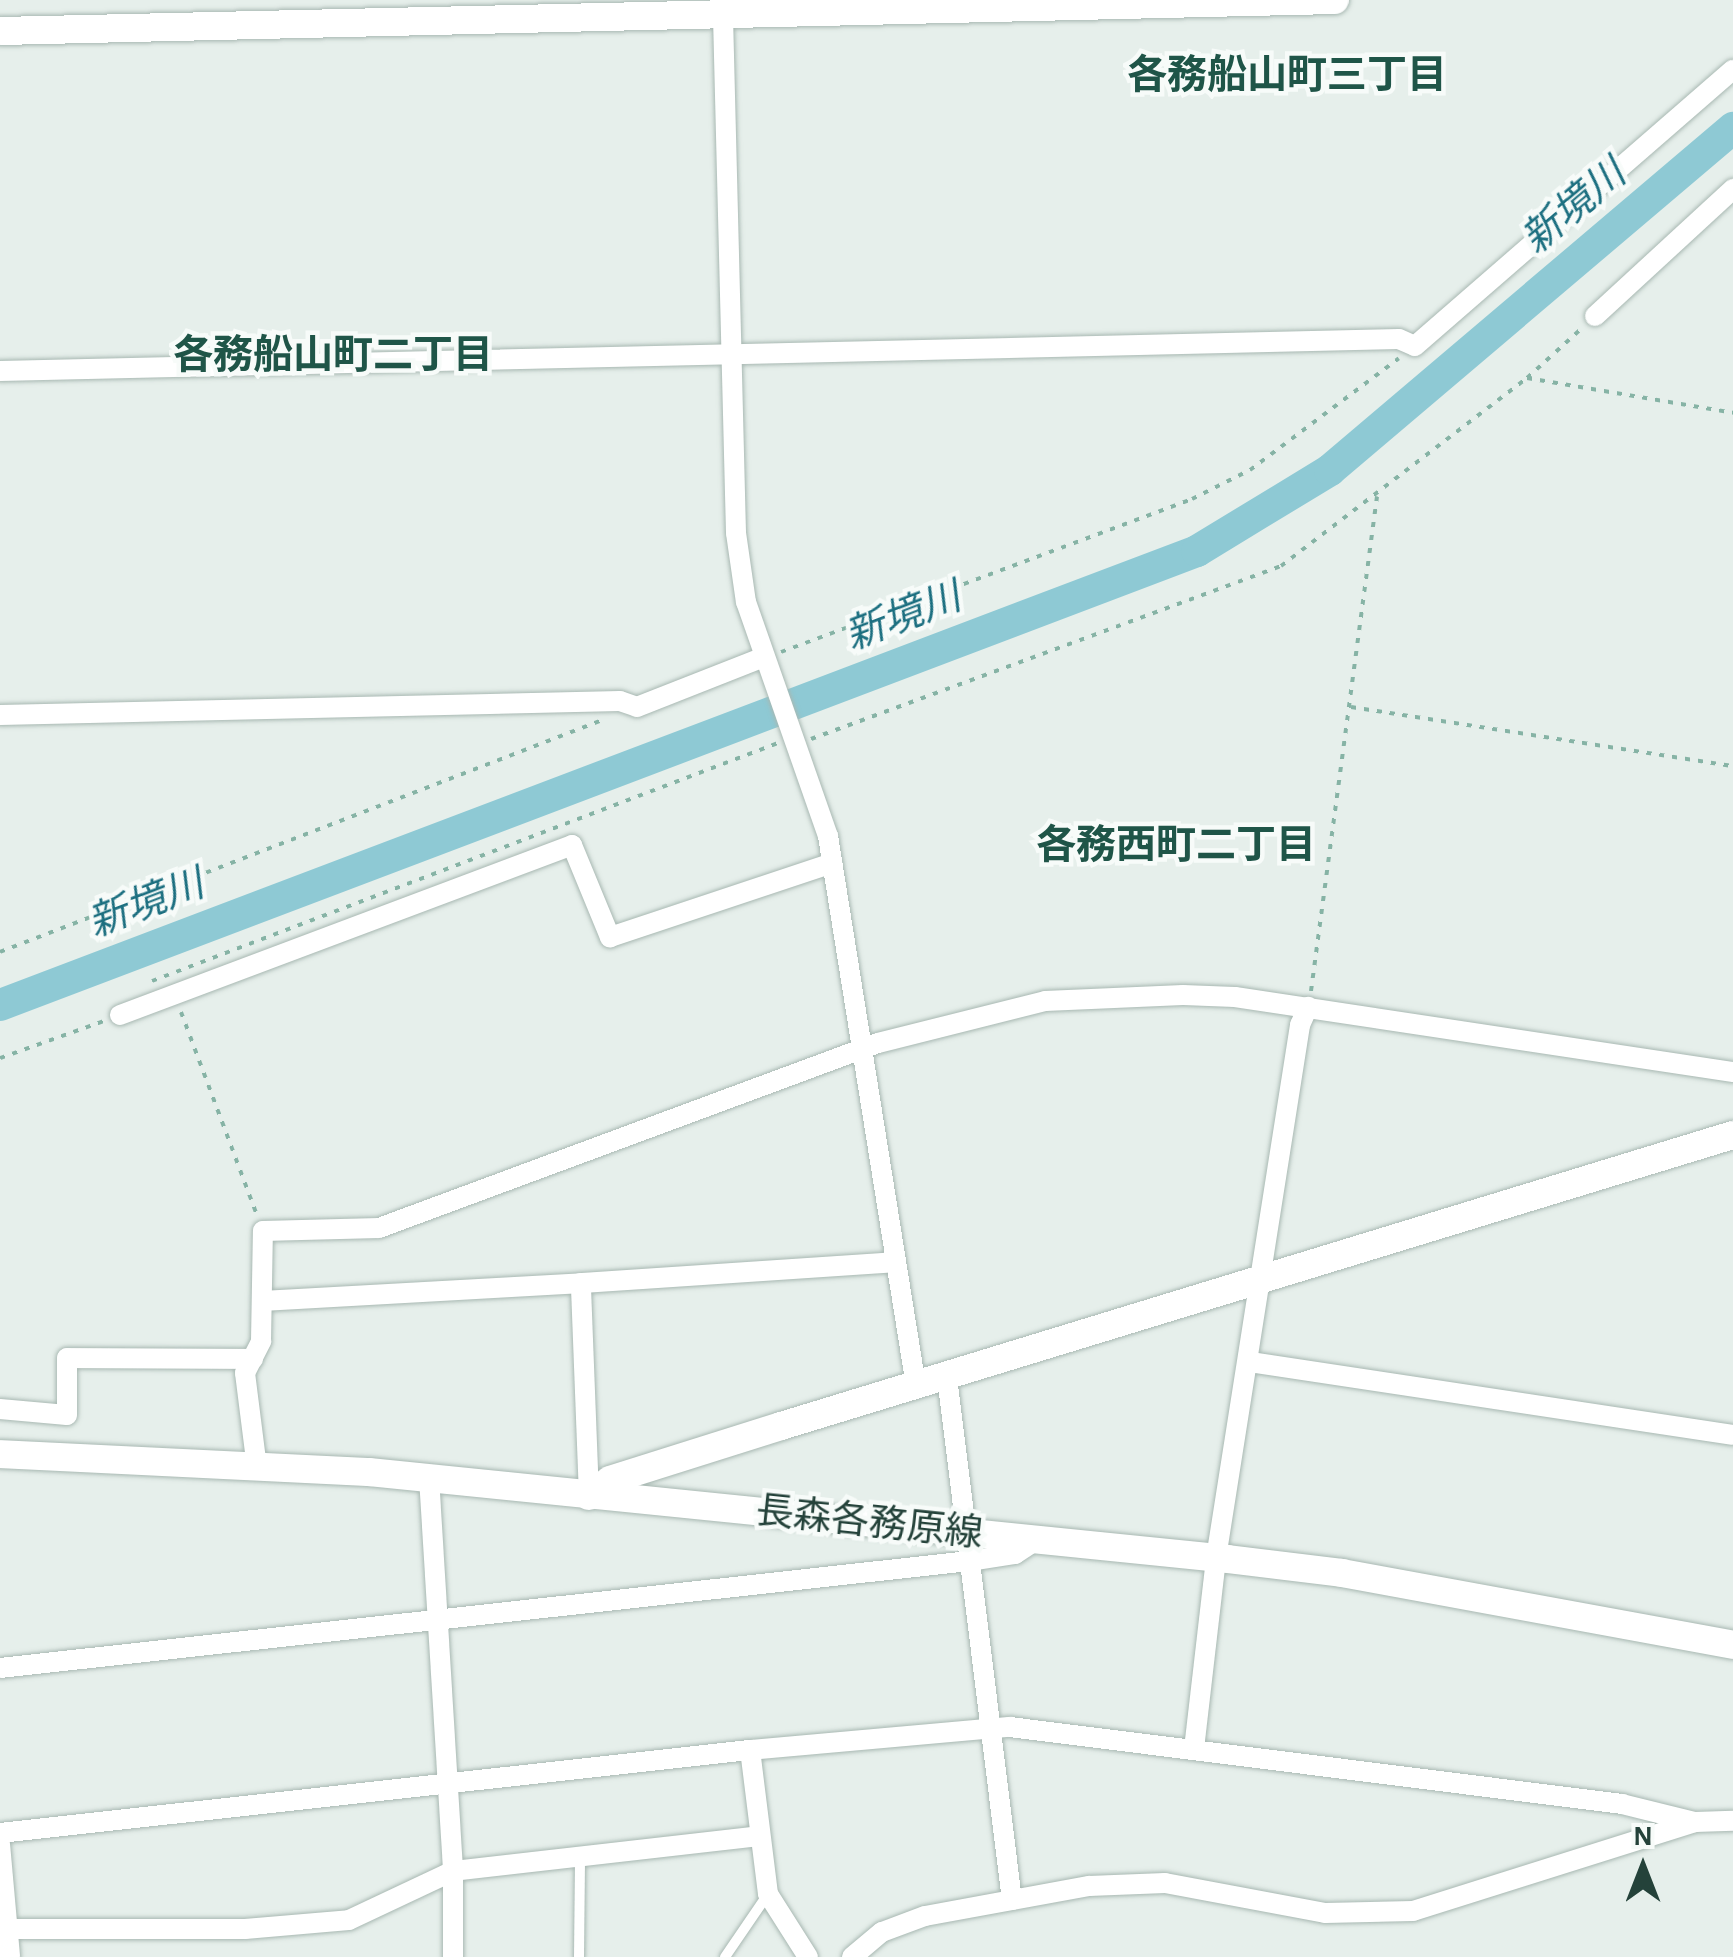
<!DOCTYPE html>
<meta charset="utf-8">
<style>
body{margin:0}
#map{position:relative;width:1733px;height:1957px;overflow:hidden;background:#e6efeb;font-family:"Alegreya Sans","Noto Sans JP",sans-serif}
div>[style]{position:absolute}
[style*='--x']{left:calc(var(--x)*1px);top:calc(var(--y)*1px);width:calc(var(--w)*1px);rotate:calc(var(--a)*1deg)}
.river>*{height:32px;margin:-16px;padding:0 16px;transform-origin:16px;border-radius:16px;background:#8ec9d4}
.path>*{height:4px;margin-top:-2px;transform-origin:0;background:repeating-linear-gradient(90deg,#86b3a5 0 5px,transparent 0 13px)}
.roads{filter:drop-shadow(0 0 2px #a8b8b2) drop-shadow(0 0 2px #a8b8b2)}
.lane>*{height:10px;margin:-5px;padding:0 5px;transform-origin:5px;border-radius:5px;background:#fff}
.street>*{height:20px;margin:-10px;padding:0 10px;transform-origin:10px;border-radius:10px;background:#fff}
.secondary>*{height:28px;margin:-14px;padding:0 14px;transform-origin:14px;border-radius:14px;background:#fff}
span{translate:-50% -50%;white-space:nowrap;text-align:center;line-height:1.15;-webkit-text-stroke:9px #f7fbf9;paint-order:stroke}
.street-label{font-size:38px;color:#24423a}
.neighbourhood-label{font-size:40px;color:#1f5548;font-weight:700}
.water-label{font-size:40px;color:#1c6f80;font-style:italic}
.north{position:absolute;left:1593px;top:1817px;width:100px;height:100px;-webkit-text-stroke:8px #f7fbf9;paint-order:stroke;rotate:0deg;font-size:28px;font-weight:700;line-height:40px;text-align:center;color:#24423a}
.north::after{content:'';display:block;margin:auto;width:35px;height:45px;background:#24423a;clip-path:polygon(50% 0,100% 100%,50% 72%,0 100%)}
</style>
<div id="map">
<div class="river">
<div style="--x:0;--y:1005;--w:1280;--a:-20.77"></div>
<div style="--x:1197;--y:551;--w:156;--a:-31.3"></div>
<div style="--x:1330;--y:470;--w:529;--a:-40.32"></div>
</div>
<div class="path">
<div style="--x:1527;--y:378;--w:209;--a:9.6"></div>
<div style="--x:781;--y:652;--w:439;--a:-20.4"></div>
<div style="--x:1192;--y:499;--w:65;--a:-26.6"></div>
<div style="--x:1250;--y:470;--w:186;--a:-36.9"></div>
<div style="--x:1351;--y:707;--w:387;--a:8.8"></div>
<div style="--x:811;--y:739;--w:501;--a:-20.21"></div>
<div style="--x:1281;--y:566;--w:310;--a:-37.4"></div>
<div style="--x:1527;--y:378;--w:74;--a:-42.3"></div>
<div style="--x:0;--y:952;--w:643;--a:-21.06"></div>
<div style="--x:152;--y:981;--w:670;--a:-20.82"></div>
<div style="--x:1311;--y:991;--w:499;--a:-82.4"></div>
<div style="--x:181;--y:1012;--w:215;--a:69.5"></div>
<div style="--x:0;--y:1058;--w:110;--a:-19.6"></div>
</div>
<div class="roads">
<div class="lane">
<div style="--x:579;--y:1957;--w:100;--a:-89.4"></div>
<div style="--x:725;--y:1957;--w:76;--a:-55.7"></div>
</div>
<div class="street">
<div style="--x:723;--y:16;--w:517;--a:88.56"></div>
<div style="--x:736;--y:533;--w:70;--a:81.8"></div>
<div style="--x:746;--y:602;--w:248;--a:70.7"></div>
<div style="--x:828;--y:836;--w:557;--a:80.91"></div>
<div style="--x:1595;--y:316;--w:188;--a:-42.6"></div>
<div style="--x:0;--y:371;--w:1399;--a:-1.31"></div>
<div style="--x:1399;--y:339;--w:17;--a:24"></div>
<div style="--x:1415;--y:346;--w:421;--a:-41"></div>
<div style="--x:0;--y:715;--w:620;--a:-1.29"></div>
<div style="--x:620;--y:701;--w:18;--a:19"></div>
<div style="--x:637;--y:707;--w:136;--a:-21.5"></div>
<div style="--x:120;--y:1015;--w:483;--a:-20.6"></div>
<div style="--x:572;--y:845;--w:100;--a:67.6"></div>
<div style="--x:610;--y:937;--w:234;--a:-18.4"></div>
<div style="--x:263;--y:1301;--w:319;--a:-3.2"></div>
<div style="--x:1250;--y:1362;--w:488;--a:8.6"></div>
<div style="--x:947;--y:1377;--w:527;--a:82.92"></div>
<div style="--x:0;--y:1409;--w:67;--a:5.1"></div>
<div style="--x:67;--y:1415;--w:57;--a:-90"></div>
<div style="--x:67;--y:1358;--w:186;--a:0.3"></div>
<div style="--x:257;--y:1468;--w:96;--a:-97.2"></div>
<div style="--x:245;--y:1373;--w:36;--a:-63"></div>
<div style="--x:261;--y:1341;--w:110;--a:-89"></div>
<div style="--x:263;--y:1231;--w:116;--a:-1.5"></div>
<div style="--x:379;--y:1228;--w:532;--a:-20.34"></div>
<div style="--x:878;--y:1043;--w:172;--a:-14.1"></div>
<div style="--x:1045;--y:1001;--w:138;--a:-2.5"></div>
<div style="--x:1183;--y:995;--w:52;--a:2.2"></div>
<div style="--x:1235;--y:997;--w:504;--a:8.56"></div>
<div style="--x:429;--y:1477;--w:395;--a:86.5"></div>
<div style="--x:453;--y:1871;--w:309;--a:-6.5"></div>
<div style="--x:589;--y:1496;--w:213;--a:-92.2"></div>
<div style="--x:581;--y:1283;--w:315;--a:-3.8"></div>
<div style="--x:0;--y:1668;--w:975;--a:-6.3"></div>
<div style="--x:969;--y:1561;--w:47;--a:-8.7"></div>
<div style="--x:1015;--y:1554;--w:24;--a:-33"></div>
<div style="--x:1194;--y:1749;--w:192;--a:-83.4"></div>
<div style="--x:1216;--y:1558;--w:540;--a:-81.04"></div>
<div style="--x:1300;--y:1025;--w:20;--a:-66"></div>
<div style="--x:0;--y:1833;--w:755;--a:-6.32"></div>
<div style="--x:0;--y:1844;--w:113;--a:84.9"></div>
<div style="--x:7;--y:1929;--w:238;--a:0"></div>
<div style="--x:245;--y:1929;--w:104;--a:-4.9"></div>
<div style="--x:349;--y:1920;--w:115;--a:-25.2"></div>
<div style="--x:453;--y:1871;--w:86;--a:90"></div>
<div style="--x:808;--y:1957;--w:75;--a:-122.4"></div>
<div style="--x:768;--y:1894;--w:145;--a:-97.1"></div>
<div style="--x:750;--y:1750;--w:261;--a:-5.1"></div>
<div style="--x:1010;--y:1727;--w:617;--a:7.17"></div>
<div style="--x:1622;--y:1804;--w:75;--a:13.9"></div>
<div style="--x:852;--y:1957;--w:39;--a:-40"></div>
<div style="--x:882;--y:1932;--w:46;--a:-20.4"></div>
<div style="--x:925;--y:1916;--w:167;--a:-10.4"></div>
<div style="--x:1089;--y:1886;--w:76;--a:-2.3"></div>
<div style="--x:1165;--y:1883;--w:163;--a:10.6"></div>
<div style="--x:1325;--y:1913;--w:88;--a:-1.3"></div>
<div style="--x:1413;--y:1911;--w:296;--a:-17.5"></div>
<div style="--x:1695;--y:1822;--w:38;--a:-2"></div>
</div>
<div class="secondary">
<div style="--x:0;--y:31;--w:1335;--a:-1.33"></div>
<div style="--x:0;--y:1454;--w:369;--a:2.8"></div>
<div style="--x:369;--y:1472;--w:863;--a:5.78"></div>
<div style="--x:1228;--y:1559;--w:115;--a:7"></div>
<div style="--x:1342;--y:1573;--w:398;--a:10.4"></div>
<div style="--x:589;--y:1496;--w:26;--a:-37"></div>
<div style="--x:610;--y:1480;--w:179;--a:-17.5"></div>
<div style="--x:781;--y:1426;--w:995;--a:-17"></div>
</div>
</div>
<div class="street-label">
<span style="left:869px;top:1524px;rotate:6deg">長森各務原線</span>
</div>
<div class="neighbourhood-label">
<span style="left:1287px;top:76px">各務船山町三丁目</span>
<span style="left:333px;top:356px">各務船山町二丁目</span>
<span style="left:1176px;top:846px">各務西町二丁目</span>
</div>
<div class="water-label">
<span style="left:1574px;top:207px;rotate:-40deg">新境川</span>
<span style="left:903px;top:617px;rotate:-21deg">新境川</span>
<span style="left:146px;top:904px;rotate:-21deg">新境川</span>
</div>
<div class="north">N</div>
</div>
